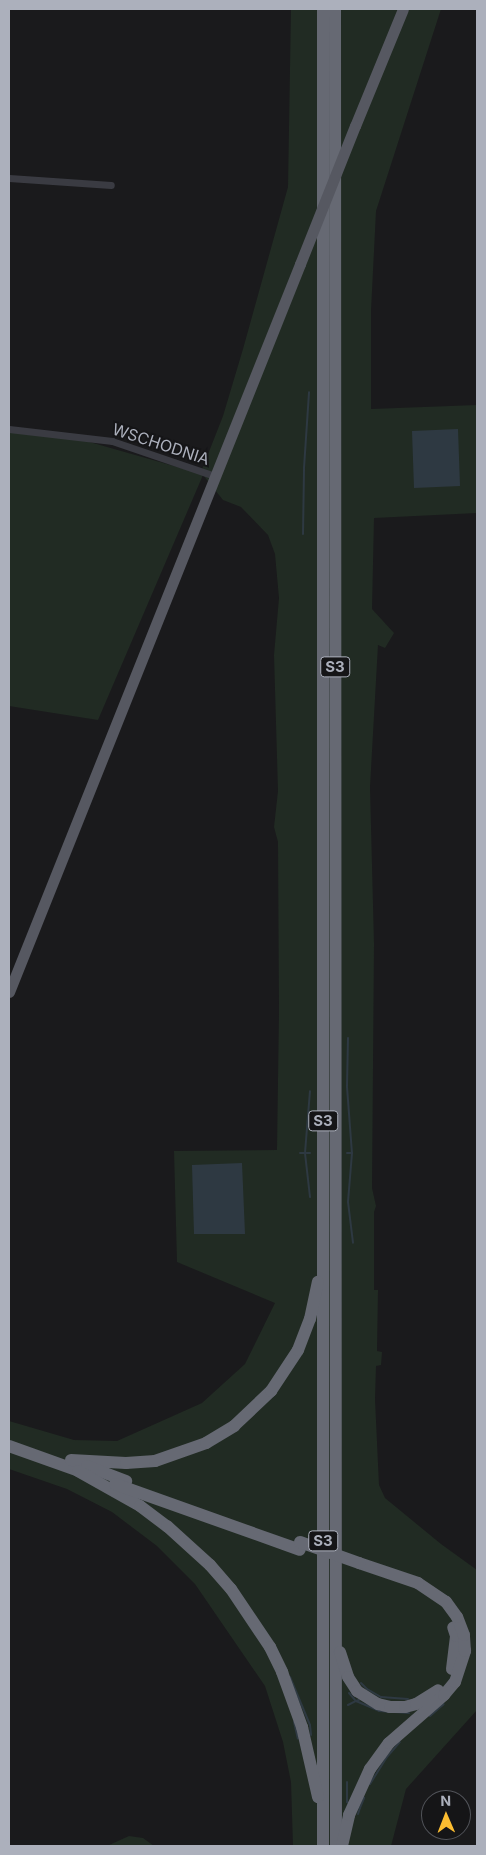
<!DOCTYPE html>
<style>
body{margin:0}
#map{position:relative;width:486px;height:1855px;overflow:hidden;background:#1a1a1c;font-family:Inter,sans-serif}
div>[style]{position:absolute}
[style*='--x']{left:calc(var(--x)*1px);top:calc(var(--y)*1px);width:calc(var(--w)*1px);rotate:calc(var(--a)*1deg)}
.green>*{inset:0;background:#212b23}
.water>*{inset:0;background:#2e3942}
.stream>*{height:2px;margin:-1px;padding:0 1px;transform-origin:1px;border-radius:1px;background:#2e3942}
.street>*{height:7px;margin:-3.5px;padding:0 3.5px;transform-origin:3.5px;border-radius:3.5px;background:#3a3b42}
.primary>*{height:11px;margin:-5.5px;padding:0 5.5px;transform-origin:5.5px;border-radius:5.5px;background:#565861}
.highway>*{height:12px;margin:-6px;padding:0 6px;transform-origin:6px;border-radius:6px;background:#666973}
.primary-bridge>*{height:11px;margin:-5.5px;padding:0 5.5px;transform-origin:5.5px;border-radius:5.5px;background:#565861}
.highway-bridge>*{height:12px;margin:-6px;padding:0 6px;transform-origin:6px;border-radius:6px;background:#666973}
span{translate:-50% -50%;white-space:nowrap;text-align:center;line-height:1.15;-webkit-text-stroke:4px #151517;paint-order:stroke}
.shield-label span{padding:1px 4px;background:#151517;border:1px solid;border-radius:4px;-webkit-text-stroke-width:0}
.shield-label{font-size:15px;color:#acb0bc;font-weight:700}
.street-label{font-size:16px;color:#acb0bc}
.frame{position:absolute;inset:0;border:10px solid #acb0bc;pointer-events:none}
.north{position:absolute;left:421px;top:1790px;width:50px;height:50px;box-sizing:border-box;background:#151517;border:1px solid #515359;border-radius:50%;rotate:359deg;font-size:14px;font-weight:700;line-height:20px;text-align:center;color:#acb0bc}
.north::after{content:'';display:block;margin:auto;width:18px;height:22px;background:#fcbd31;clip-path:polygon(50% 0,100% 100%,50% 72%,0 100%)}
</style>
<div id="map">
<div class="green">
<div style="clip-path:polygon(291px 9px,441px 9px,376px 211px,371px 311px,371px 409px,477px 405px,477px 513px,374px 518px,372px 609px,394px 633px,385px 648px,378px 645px,370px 787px,374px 944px,372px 1188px,376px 1206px,374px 1212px,374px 1290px,378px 1290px,377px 1351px,382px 1352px,381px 1365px,376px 1366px,375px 1399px,379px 1485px,385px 1498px,441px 1544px,477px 1570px,477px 1710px,406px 1789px,391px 1846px,293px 1846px,291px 1782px,283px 1742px,265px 1686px,195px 1584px,157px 1546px,112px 1512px,67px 1489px,9px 1469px,9px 1421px,74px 1440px,117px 1441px,202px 1403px,245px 1364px,275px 1303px,177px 1262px,174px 1151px,277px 1150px,279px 1011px,278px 842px,274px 827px,278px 791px,274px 655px,279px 598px,275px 554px,268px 535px,241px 507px,223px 500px,203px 475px,98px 720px,9px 706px,9px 432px,86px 441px,202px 474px,201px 472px,223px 416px,243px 349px,288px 187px)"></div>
<div style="clip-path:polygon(129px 1836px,143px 1838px,154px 1846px,107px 1846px)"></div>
</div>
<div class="water">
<div style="clip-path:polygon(458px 429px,460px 486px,414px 488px,412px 431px)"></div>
<div style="clip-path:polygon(242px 1163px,245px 1234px,194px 1234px,192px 1165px)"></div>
</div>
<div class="stream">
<div style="--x:303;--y:534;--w:66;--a:-89.1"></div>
<div style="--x:304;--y:468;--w:76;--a:-86.2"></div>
<div style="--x:348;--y:1038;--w:49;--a:91.2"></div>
<div style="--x:347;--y:1087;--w:66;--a:85.7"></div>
<div style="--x:300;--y:1153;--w:10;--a:0"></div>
<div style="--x:347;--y:1153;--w:5;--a:0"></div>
<div style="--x:352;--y:1153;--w:49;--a:94.7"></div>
<div style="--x:348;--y:1202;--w:41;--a:83"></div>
<div style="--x:310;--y:1197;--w:44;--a:-96.5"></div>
<div style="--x:305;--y:1153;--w:62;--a:-85.4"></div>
<div style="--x:290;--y:1677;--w:52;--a:67.4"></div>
<div style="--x:310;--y:1725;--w:10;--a:84"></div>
<div style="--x:361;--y:1683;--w:8;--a:45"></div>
<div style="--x:367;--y:1689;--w:16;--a:30"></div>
<div style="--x:381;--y:1697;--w:27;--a:4"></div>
<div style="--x:349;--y:1693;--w:11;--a:49"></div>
<div style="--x:356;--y:1701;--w:3;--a:-18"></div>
<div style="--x:348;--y:1705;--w:9;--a:-27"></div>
<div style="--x:356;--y:1701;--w:25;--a:23"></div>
<div style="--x:379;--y:1711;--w:30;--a:4"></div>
<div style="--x:430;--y:1716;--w:18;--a:-41"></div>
<div style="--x:294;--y:1722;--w:17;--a:77"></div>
<div style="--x:347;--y:1782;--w:20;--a:90"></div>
<div style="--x:347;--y:1802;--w:2;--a:27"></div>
<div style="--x:370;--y:1784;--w:31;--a:-58"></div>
<div style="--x:386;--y:1758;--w:21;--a:-49"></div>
<div style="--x:358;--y:1807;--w:2;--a:27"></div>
<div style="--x:360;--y:1808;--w:11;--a:-68"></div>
<div style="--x:358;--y:1814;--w:6;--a:-72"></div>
</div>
<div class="street">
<div style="--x:9;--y:178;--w:102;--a:3.9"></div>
<div style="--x:9;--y:429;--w:104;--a:6.6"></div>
<div style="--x:112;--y:441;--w:109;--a:18.8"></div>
</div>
<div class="primary">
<div style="--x:355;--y:126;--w:126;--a:-67.7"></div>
<div style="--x:9;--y:992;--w:784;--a:-68.21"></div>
</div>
<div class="highway">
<div style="--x:323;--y:9;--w:1837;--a:90"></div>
<div style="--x:335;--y:9;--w:1837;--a:89.97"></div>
<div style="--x:9;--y:1446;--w:74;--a:19.7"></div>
<div style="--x:71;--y:1460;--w:55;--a:3.1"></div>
<div style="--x:126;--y:1463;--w:29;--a:-4"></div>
<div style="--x:155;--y:1461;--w:54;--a:-19.4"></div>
<div style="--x:206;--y:1443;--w:33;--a:-31"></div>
<div style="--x:234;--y:1426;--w:51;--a:-43.4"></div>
<div style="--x:271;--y:1391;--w:49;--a:-56.6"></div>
<div style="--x:298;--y:1350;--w:33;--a:-69"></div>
<div style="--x:310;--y:1319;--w:38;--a:-78"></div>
<div style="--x:87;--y:1466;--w:42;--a:21"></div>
<div style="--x:78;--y:1471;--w:71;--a:29.4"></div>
<div style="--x:140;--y:1506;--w:34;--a:37"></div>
<div style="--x:167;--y:1526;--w:58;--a:42.2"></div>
<div style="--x:210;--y:1565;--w:32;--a:49"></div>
<div style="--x:231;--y:1589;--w:70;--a:56.1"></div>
<div style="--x:270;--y:1647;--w:28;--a:64"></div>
<div style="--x:282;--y:1672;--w:59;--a:70"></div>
<div style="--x:302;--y:1727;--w:72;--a:77.1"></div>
<div style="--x:115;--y:1484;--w:196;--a:19.6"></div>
<div style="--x:340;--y:1652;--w:26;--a:72"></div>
<div style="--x:348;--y:1677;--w:17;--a:57"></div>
<div style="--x:357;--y:1691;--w:25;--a:32"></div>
<div style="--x:378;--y:1704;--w:12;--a:14"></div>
<div style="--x:390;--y:1707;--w:15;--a:0"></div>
<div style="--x:405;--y:1707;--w:11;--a:-15"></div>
<div style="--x:416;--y:1704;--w:26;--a:-32"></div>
<div style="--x:452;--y:1669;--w:33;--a:-83"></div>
<div style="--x:456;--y:1636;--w:9;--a:-108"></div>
<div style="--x:342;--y:1846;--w:32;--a:-77"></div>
<div style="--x:349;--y:1815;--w:51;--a:-65.5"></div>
<div style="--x:370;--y:1769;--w:32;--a:-54"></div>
<div style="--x:389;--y:1743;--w:73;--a:-41.1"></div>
<div style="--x:444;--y:1695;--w:17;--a:-50"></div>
<div style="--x:455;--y:1682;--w:33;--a:-72"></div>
<div style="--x:465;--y:1651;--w:16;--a:-94"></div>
<div style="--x:464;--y:1635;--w:19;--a:-111"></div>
<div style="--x:457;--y:1617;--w:19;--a:-126"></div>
<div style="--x:446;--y:1602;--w:34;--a:-146"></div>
<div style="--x:418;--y:1583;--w:62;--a:-161.3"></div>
</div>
<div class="primary-bridge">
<div style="--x:300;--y:264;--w:149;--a:-68.3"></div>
</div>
<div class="highway-bridge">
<div style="--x:300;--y:1542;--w:63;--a:19.6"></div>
</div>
<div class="shield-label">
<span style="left:335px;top:667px">S3</span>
<span style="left:323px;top:1121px">S3</span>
<span style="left:323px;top:1541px">S3</span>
</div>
<div class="street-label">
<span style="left:161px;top:444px;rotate:18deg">WSCHODNIA</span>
</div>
<div class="frame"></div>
<div class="north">N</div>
</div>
